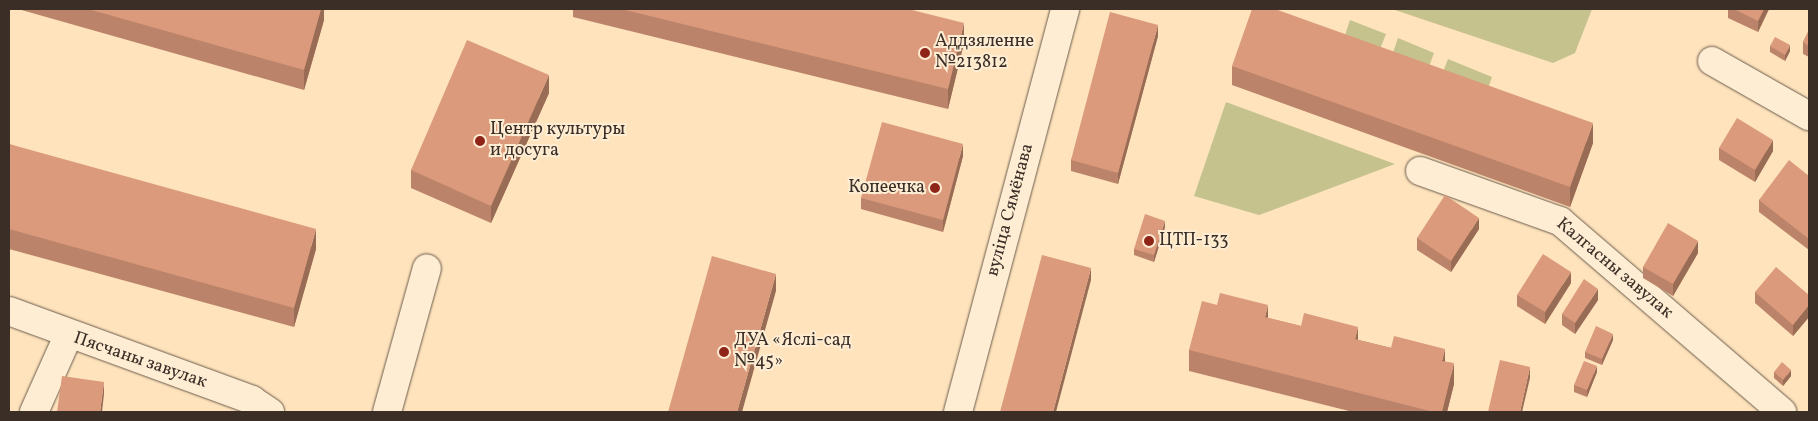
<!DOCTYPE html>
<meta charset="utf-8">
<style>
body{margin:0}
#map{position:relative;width:1818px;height:421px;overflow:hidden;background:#fee3bc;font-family:Vollkorn,serif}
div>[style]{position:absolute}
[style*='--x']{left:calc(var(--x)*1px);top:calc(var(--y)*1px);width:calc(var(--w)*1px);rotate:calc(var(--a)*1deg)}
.green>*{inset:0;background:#c5c28d}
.roads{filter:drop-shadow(0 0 1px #6b5b4c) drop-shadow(0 0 1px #6b5b4c)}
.street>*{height:28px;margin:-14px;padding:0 14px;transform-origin:14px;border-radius:14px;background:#feedd3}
.wall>*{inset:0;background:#bb846a}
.shaded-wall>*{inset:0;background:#996c56}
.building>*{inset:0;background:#da9a7b}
.dots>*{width:14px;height:14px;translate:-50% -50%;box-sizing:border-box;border:2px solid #feedd3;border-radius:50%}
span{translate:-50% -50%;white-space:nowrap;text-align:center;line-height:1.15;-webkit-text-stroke:4px #feedd3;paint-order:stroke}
.poi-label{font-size:18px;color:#3a2e27}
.left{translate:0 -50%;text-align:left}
.right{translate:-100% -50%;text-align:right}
.street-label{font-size:18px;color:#3a2e27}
.frame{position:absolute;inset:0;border:10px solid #3a2e27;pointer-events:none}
</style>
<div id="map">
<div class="green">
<div style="clip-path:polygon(1392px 9px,1592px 9px,1575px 53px,1553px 63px)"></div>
<div style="clip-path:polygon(1350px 20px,1386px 34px,1376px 59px,1341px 47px)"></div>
<div style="clip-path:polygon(1398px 38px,1434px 53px,1425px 77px,1389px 64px)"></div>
<div style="clip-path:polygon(1448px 59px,1492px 77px,1485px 97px,1440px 80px)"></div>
<div style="clip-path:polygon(1226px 102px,1395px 164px,1259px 215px,1194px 196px)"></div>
</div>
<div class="roads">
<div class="street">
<div style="--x:1712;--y:61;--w:112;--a:29.6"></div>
<div style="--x:1420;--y:171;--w:149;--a:19.7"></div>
<div style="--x:1560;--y:221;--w:293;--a:40.7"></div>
<div style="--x:9;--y:311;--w:259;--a:20.1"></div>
<div style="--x:252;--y:400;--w:22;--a:34"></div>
<div style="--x:34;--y:412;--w:83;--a:-65.9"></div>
<div style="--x:387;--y:412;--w:149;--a:-74.5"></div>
<div style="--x:958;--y:412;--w:417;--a:-75.1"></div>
</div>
</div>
<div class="wall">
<div style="clip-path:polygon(18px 9px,324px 9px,324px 20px,304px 90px)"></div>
<div style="clip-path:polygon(573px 9px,908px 9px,964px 43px,948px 109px,573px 17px)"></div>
<div style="clip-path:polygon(1728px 9px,1769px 9px,1758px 32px,1728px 18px)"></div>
<div style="clip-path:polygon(1809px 30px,1809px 57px,1803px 54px,1803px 42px)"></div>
<div style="clip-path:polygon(1158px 36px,1118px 184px,1071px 171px,1071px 160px)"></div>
<div style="clip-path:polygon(1770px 46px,1790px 51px,1785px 61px,1770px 52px)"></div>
<div style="clip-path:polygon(1232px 66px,1593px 143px,1570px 207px,1232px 85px)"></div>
<div style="clip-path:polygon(549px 93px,491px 223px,411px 188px,411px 170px)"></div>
<div style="clip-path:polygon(9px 144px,316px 249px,294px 327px,9px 249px)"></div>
<div style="clip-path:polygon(1719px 148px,1773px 151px,1755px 182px,1719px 160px)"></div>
<div style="clip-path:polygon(963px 156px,943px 232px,861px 209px,861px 198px)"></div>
<div style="clip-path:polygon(1809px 176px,1809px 250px,1759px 212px,1759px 200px)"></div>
<div style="clip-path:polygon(1165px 227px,1154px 262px,1134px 255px,1134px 249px)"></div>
<div style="clip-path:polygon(1479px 229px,1451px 272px,1417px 250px,1417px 238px)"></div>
<div style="clip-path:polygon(1698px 253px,1673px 296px,1643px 278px,1643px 267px)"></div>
<div style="clip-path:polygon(1571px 283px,1545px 324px,1517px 306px,1517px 295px)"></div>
<div style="clip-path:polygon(1755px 292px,1809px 295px,1809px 317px,1793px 336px,1755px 303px)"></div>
<div style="clip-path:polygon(1598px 300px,1575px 334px,1562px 325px,1562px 314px)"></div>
<div style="clip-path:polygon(1268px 318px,1445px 361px,1454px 384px,1447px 412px,1353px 412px,1189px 371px,1189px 350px)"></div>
<div style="clip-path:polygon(1613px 340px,1602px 365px,1585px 358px,1585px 352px)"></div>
<div style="clip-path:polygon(1597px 372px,1587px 397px,1574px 392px,1574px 385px)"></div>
<div style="clip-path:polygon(1774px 372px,1791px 376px,1783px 386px,1774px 378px)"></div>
</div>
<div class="shaded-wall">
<div style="clip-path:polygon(321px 9px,324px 9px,324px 20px,304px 90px,304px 70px)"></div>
<div style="clip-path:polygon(1764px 9px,1769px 9px,1758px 32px,1758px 21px)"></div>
<div style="clip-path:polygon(964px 23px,964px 43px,948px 109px,948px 89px)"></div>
<div style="clip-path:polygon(1158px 25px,1158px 36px,1118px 184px,1118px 173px)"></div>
<div style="clip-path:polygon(1790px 45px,1790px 51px,1785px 61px,1785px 55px)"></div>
<div style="clip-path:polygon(549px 75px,549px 93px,491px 223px,491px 206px)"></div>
<div style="clip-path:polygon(1593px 123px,1593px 143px,1570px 207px,1570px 187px)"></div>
<div style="clip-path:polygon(1773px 140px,1773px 151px,1755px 182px,1755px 170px)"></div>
<div style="clip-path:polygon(963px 144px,963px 156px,943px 232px,943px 220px)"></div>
<div style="clip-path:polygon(1479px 218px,1479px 229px,1451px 272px,1451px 261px)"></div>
<div style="clip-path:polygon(1165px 221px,1165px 227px,1154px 262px,1154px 255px)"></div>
<div style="clip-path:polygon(316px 229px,316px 249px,294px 327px,294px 308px)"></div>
<div style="clip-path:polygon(1698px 241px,1698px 253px,1673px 296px,1673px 284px)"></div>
<div style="clip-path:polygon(1091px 268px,1091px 280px,1056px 412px,1053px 412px)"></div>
<div style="clip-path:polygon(1571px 272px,1571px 283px,1545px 324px,1545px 312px)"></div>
<div style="clip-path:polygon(776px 274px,776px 291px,742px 412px,737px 412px)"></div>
<div style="clip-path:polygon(1598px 289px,1598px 300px,1575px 334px,1575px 323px)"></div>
<div style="clip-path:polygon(1268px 305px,1268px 326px,1265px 317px)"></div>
<div style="clip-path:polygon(1809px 305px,1809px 317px,1793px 336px,1793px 325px)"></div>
<div style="clip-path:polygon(1358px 327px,1358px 347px,1355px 339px)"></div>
<div style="clip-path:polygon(1613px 334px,1613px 340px,1602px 365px,1602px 359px)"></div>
<div style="clip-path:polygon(1445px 349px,1445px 370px,1442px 361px)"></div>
<div style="clip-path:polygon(1454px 363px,1454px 384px,1447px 412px,1442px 412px)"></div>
<div style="clip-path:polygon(1597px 366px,1597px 372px,1587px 397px,1587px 390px)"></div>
<div style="clip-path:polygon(1530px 367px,1530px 378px,1522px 412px,1520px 412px)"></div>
<div style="clip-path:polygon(1791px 370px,1791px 376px,1783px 386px,1783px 380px)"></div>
<div style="clip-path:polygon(104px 382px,104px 394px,102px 412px,100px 412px)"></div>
</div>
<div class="building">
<div style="clip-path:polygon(88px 9px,321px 9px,304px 70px)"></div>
<div style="clip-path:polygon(621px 9px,908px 9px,964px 23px,948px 89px)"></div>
<div style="clip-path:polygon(1252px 9px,1275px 9px,1593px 123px,1570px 187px,1232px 66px)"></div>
<div style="clip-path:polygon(1734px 9px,1764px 9px,1758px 21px)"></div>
<div style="clip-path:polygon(1110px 12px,1158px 25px,1118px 173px,1071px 160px)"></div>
<div style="clip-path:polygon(1809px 30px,1809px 46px,1803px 42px)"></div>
<div style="clip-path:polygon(1775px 37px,1790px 45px,1785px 55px,1770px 46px)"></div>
<div style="clip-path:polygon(467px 40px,549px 75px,491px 206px,411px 170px)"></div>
<div style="clip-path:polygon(1737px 118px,1773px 140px,1755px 170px,1719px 148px)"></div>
<div style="clip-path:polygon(882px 122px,963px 144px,943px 220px,861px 198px)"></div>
<div style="clip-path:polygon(9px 144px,316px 229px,294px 308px,9px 229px)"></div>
<div style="clip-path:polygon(1789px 160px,1809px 176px,1809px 239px,1759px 200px)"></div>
<div style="clip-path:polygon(1445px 195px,1479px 218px,1451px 261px,1417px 238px)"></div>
<div style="clip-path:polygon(1145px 214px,1165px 221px,1154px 255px,1134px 249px)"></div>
<div style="clip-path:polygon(1668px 223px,1698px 241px,1673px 284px,1643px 267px)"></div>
<div style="clip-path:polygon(1543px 254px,1571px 272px,1545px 312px,1517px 295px)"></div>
<div style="clip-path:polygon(1042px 255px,1091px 268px,1053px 412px,1000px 412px)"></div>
<div style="clip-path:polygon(712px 256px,776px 274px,737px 412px,668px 412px)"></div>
<div style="clip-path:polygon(1776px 267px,1809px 295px,1809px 305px,1793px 325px,1755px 292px)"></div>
<div style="clip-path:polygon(1584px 279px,1598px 289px,1575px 323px,1562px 314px)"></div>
<div style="clip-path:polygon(1220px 293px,1268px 305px,1265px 317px,1301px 326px,1304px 313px,1358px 327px,1355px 339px,1391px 348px,1394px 336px,1445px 349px,1442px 361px,1454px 363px,1442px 412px,1434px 412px,1189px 350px,1202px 301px,1217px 305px)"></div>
<div style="clip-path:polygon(1596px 326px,1613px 334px,1602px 359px,1585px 352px)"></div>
<div style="clip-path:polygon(1500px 360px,1530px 367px,1520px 412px,1488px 412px)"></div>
<div style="clip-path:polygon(1584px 361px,1597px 366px,1587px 390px,1574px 385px)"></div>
<div style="clip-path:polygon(1782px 362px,1791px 370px,1783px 380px,1774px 372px)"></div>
<div style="clip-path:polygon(62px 376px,104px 382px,100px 412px,57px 412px)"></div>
</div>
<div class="dots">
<div style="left:925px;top:53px;background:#8f2418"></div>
<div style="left:480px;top:141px;background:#8f2418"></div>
<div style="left:935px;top:188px;background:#8f2418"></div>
<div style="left:1149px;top:241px;background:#8f2418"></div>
<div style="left:724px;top:352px;background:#8f2418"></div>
</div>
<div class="poi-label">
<span class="left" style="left:935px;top:53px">Аддзяленне<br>№213812</span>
<span class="left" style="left:490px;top:141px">Центр культуры<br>и досуга</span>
<span class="right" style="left:925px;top:188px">Копеечка</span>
<span class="left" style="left:1159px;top:241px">ЦТП-133</span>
<span class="left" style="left:734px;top:352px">ДУА «Яслі-сад<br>№45»</span>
</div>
<div class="street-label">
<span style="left:1011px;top:210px;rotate:-75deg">вуліца Сямёнава</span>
<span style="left:1614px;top:269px;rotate:40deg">Калгасны завулак</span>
<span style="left:140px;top:361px;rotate:19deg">Пясчаны завулак</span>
</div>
<div class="frame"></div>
</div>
